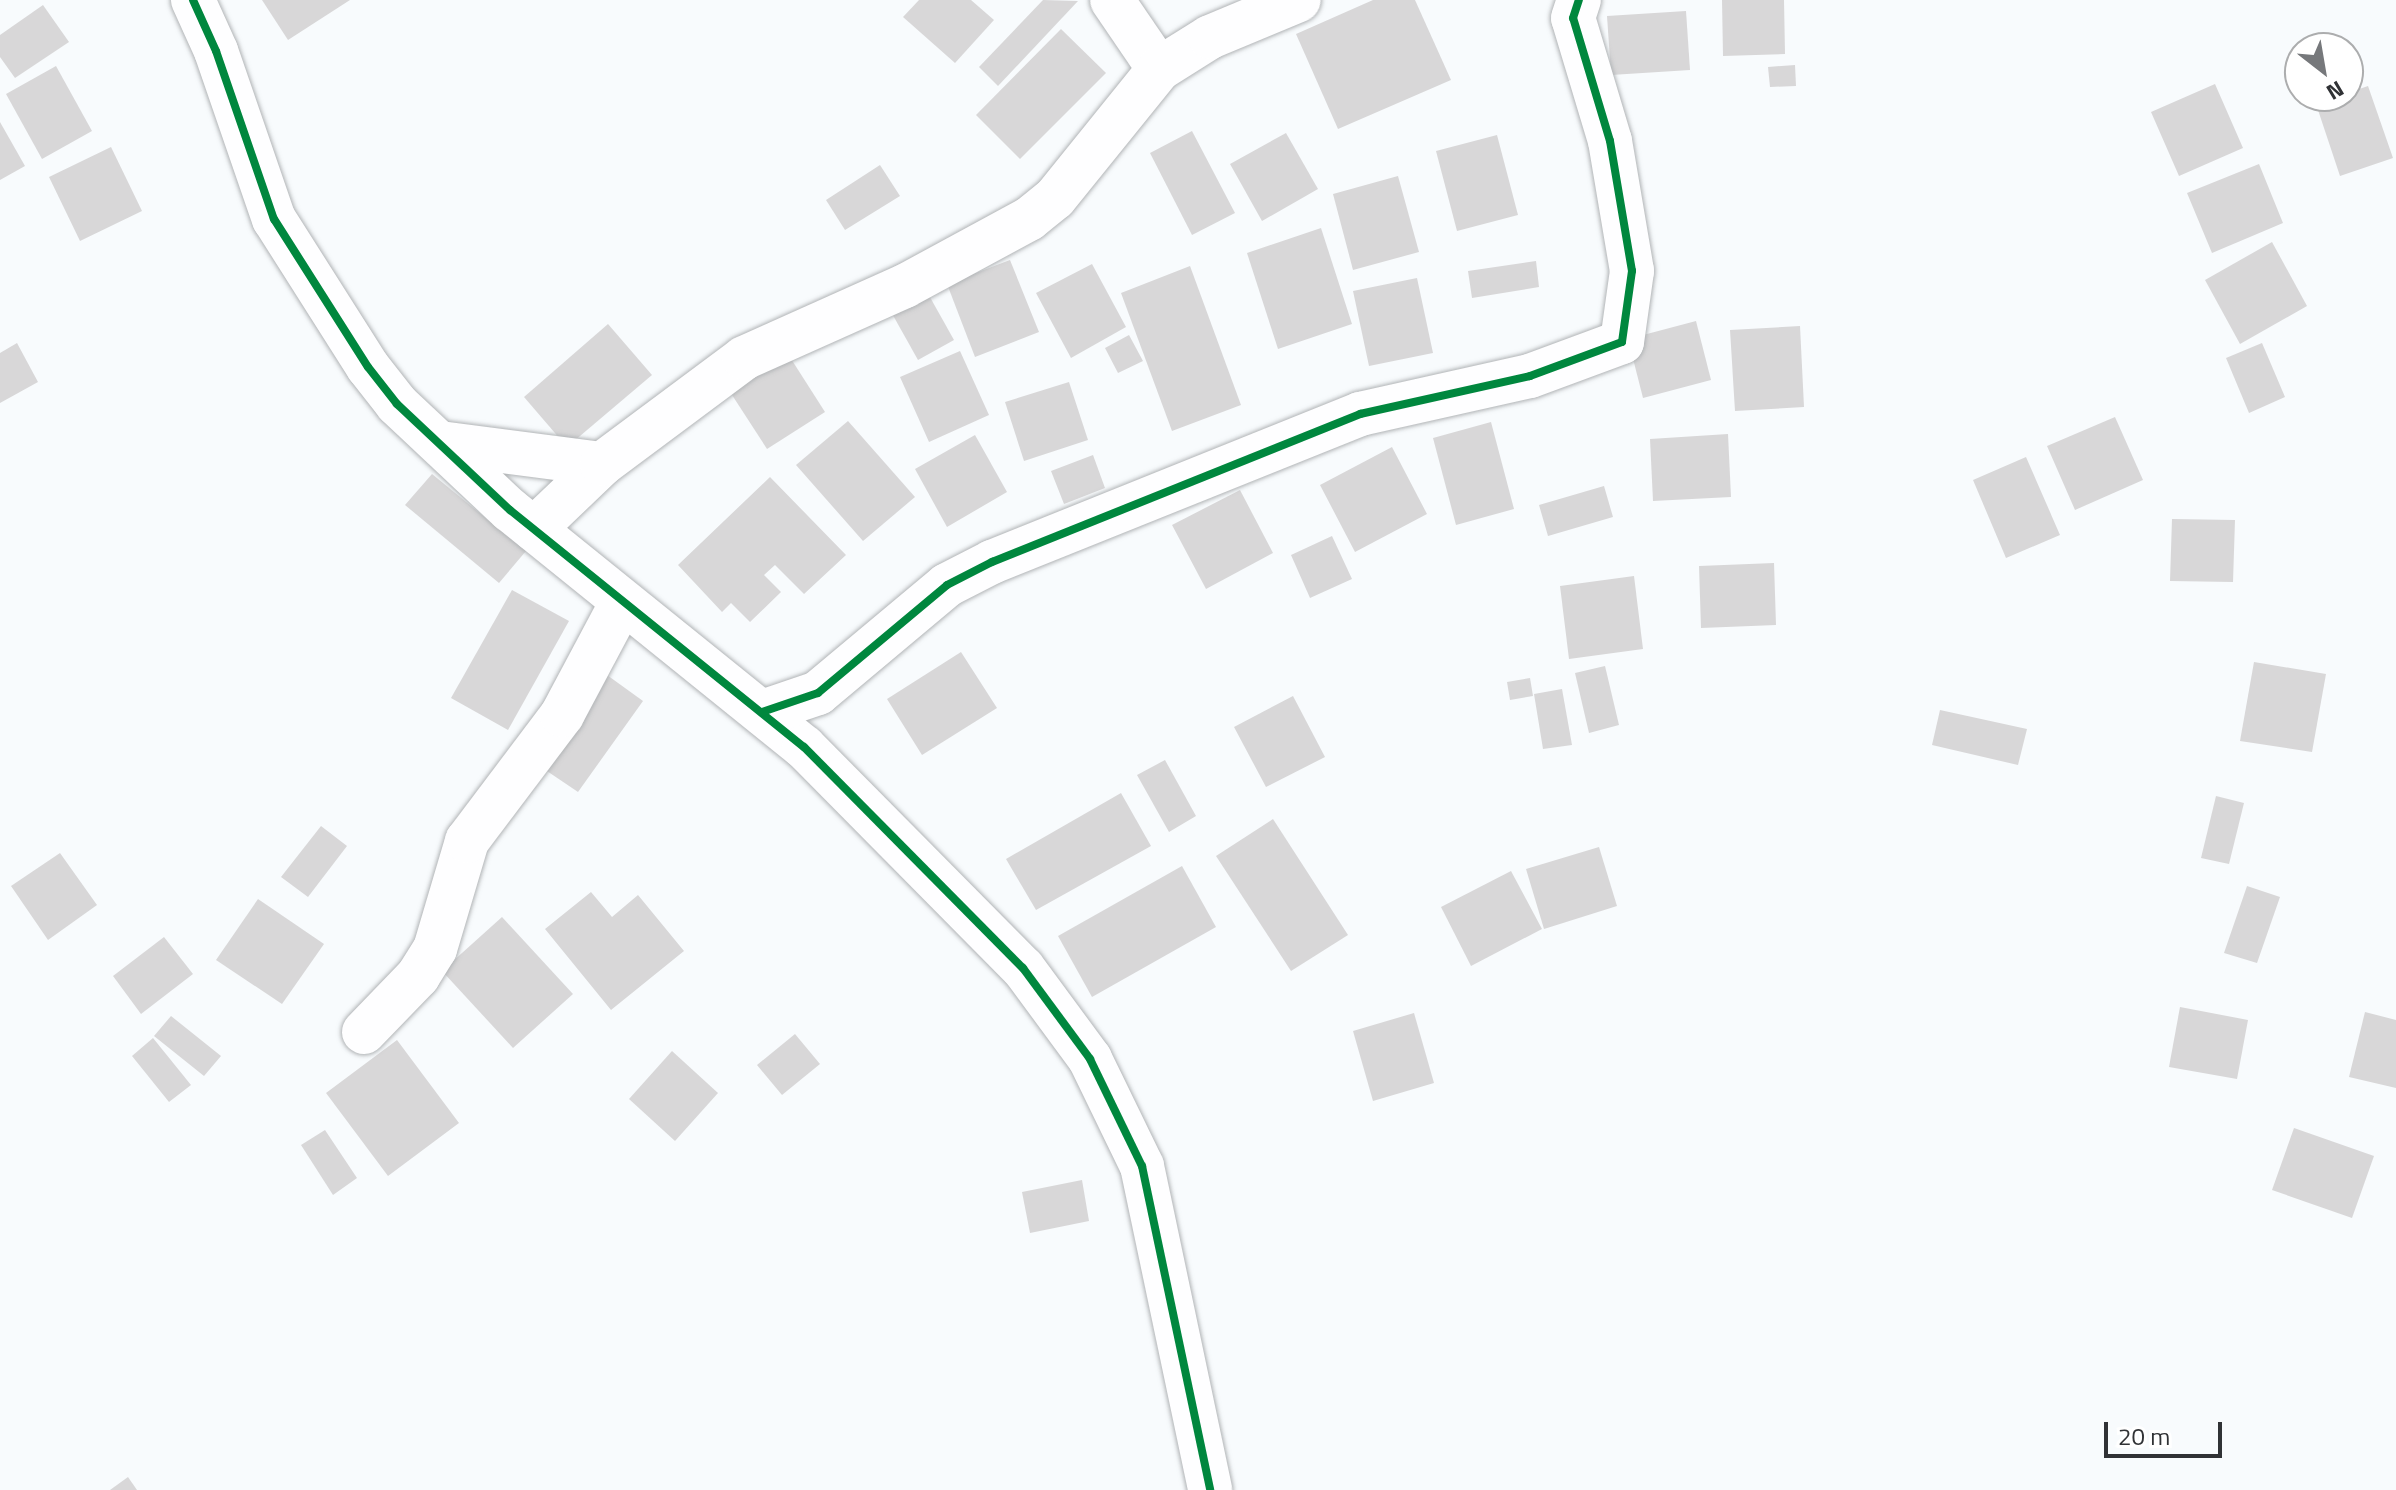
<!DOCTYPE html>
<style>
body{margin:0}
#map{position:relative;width:2396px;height:1490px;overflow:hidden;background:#f8fbfd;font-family:"Titillium Web",sans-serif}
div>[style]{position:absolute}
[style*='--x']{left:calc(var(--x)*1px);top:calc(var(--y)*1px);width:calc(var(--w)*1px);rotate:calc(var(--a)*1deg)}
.building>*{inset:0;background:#d8d7d8}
.roads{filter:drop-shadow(0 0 2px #b1b4b6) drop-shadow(0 0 2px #b1b4b6)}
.minor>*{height:44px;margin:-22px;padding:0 22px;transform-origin:22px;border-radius:22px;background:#fefeff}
.cycleway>*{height:8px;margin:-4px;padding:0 4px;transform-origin:4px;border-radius:4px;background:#00873e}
span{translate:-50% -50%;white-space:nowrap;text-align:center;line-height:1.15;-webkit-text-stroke:8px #fff;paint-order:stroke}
.north{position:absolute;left:2284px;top:32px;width:80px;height:80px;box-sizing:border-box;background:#fff;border:2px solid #acadae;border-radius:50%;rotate:149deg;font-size:22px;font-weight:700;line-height:32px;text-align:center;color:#303235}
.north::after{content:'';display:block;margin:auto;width:28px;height:36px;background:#76787b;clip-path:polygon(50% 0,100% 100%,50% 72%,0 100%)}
.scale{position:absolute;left:2104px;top:1422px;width:118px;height:36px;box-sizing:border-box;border:4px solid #303235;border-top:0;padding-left:10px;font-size:24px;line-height:28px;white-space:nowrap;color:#303235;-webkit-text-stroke:6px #fff;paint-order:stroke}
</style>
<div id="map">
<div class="building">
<div style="clip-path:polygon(262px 0,350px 0,288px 40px)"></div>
<div style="clip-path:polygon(919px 0,971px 0,994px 20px,955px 63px,903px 17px)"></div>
<div style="clip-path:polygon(1043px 0,1078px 1px,998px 86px,979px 67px)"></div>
<div style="clip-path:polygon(1373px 0,1415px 0,1451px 80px,1338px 129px,1296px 34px)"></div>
<div style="clip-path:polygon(1722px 0,1784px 0,1785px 54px,1723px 56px)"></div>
<div style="clip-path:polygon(43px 5px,69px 42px,15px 78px,0 57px,0 35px)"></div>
<div style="clip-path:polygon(1686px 11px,1690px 70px,1611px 75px,1607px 16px)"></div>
<div style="clip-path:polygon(1061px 29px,1106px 73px,1020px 159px,976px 115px)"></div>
<div style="clip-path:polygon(1795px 65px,1796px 86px,1770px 87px,1768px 67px)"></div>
<div style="clip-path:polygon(56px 66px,92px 131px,42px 159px,6px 94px)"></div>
<div style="clip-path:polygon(2215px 84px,2243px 148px,2179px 176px,2151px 112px)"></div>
<div style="clip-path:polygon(2368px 86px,2393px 158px,2340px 176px,2316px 104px)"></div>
<div style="clip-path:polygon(0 122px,25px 166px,0 180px)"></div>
<div style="clip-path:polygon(1192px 131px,1235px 213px,1192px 235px,1150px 153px)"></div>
<div style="clip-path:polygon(1286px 133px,1318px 189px,1262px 221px,1230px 164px)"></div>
<div style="clip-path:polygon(1497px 135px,1518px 215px,1457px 231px,1436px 151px)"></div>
<div style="clip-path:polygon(111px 147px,142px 211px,80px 241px,49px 177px)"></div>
<div style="clip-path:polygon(2259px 164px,2283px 223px,2212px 253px,2187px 193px)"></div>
<div style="clip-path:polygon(880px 165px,900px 196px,845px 230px,826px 200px)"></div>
<div style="clip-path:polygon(1398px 176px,1419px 252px,1353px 270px,1333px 194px)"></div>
<div style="clip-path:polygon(1321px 228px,1352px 324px,1278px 349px,1247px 253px)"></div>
<div style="clip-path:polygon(2272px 242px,2307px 306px,2240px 344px,2205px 280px)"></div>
<div style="clip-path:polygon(1010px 260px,1039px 332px,975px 357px,947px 284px)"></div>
<div style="clip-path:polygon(1536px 261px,1539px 287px,1472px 298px,1468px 271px)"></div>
<div style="clip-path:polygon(1092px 264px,1126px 327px,1071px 358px,1036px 293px)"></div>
<div style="clip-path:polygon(1190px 266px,1241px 405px,1172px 431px,1121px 293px)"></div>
<div style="clip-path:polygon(1417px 278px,1433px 353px,1369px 366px,1353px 291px)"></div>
<div style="clip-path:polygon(926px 290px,954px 340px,918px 360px,890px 310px)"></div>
<div style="clip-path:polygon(1696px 321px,1711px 380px,1643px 398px,1628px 339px)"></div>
<div style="clip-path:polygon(608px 324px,652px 375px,567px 447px,524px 397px)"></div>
<div style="clip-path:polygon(1800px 326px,1804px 407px,1735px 411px,1730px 330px)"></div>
<div style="clip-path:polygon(1129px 335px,1143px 361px,1118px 373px,1105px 348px)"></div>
<div style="clip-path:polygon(779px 340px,825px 412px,767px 449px,721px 378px)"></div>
<div style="clip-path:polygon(17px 343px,38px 382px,0 403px,0 353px)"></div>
<div style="clip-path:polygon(2262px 343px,2285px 397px,2249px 413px,2226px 358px)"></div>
<div style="clip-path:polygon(960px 351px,989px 415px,929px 442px,900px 377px)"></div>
<div style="clip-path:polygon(1069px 382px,1088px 440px,1024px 461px,1005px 402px)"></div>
<div style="clip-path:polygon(2115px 417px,2143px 480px,2075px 510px,2047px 446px)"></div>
<div style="clip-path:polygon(848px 421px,915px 497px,863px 541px,796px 465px)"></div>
<div style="clip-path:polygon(1491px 422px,1514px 509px,1456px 525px,1433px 438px)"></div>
<div style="clip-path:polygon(1728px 434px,1731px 497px,1653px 501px,1650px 439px)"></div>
<div style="clip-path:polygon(975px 435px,1007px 492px,947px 527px,915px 469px)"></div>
<div style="clip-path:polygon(1392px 447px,1427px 514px,1355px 552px,1320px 485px)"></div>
<div style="clip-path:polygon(1093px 455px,1105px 488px,1064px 504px,1051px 471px)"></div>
<div style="clip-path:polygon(2026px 457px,2060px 535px,2006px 558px,1973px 480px)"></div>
<div style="clip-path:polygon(432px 474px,526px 551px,499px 583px,405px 505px)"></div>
<div style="clip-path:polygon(770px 477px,846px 555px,804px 594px,775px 565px,764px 575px,781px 592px,750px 622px,731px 603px,722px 612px,678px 565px)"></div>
<div style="clip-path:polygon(1604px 486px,1613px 517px,1548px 536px,1539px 505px)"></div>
<div style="clip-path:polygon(1240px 490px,1273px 553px,1206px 589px,1172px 525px)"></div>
<div style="clip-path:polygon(2172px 519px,2235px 520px,2233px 582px,2170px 581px)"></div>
<div style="clip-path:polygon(1332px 536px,1352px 579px,1310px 598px,1291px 555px)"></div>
<div style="clip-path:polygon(1774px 563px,1776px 625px,1701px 628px,1699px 566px)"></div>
<div style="clip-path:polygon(1634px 576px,1643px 649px,1569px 659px,1560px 586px)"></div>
<div style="clip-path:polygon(512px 590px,569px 621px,508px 730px,451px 698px)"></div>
<div style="clip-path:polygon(961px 652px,997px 708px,922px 755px,887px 699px)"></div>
<div style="clip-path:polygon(2254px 662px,2326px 674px,2312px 752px,2240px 741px)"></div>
<div style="clip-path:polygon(1605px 666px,1619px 725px,1589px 733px,1575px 673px)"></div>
<div style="clip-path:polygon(607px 675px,643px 701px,578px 792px,541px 767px)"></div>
<div style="clip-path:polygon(1530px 678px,1533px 696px,1510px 700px,1507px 682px)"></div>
<div style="clip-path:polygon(1562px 689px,1572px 745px,1543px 749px,1534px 694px)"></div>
<div style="clip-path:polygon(1293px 696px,1325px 757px,1266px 787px,1234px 727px)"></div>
<div style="clip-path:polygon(1940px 710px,2027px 729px,2018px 765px,1932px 745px)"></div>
<div style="clip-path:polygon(1165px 760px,1196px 816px,1169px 832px,1137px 775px)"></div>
<div style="clip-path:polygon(1121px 793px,1151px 846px,1036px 910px,1006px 859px)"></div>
<div style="clip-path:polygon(2216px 796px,2244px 803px,2229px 864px,2201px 858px)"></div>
<div style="clip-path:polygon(1273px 819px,1348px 935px,1291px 971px,1216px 856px)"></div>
<div style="clip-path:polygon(321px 826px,347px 846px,308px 897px,281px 877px)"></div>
<div style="clip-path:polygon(1599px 847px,1617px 906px,1544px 929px,1526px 869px)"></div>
<div style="clip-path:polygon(60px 853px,97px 905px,48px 940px,11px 886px)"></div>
<div style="clip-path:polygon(1182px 866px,1216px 927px,1092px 997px,1058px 936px)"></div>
<div style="clip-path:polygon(1511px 871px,1542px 929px,1471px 966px,1441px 907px)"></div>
<div style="clip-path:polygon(2247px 886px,2280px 897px,2257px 963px,2224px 953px)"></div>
<div style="clip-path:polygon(591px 892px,612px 917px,638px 895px,684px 951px,611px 1010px,545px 929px)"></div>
<div style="clip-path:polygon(258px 899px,324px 944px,282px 1004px,216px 960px)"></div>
<div style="clip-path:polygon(502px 917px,573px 994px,513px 1048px,442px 971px)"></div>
<div style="clip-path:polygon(164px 937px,193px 974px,141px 1014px,113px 976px)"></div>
<div style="clip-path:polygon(2180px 1007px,2248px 1020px,2237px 1079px,2169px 1067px)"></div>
<div style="clip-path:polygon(2365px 1012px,2396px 1020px,2396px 1088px,2349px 1077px)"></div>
<div style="clip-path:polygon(1414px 1013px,1434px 1083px,1373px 1101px,1353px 1031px)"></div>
<div style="clip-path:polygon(171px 1016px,221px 1056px,204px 1076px,154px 1036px)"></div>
<div style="clip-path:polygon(795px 1034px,820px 1064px,782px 1095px,757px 1065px)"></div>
<div style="clip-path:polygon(153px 1038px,191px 1085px,169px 1102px,132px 1056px)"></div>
<div style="clip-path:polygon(397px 1040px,459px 1123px,388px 1176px,326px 1093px)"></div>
<div style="clip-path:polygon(672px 1051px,718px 1093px,675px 1141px,629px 1099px)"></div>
<div style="clip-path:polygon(2294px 1128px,2374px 1156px,2352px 1218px,2272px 1190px)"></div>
<div style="clip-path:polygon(325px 1130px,357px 1178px,333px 1195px,301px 1145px)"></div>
<div style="clip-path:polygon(1082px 1180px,1089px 1221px,1030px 1233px,1022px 1192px)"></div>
<div style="clip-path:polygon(128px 1477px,137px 1490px,110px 1490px)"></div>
</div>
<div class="roads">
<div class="minor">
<div style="--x:193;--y:0;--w:56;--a:65.7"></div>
<div style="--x:216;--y:51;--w:178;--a:71"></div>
<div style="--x:274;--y:219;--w:175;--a:57.6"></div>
<div style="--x:368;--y:367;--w:47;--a:51.9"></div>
<div style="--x:397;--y:404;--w:155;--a:43.2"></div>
<div style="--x:510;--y:510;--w:378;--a:38.9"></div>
<div style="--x:804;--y:747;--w:311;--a:45.3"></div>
<div style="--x:1023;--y:968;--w:113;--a:53.6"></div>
<div style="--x:1090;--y:1059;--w:119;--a:64.1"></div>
<div style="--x:1142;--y:1166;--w:331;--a:78.1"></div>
<div style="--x:1112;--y:0;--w:83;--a:55.7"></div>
<div style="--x:440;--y:443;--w:163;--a:7.4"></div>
<div style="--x:534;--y:529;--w:94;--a:-43.7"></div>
<div style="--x:602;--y:464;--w:177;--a:-36.7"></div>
<div style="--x:744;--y:358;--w:176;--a:-24.1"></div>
<div style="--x:905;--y:286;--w:141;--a:-28.4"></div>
<div style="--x:1029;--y:219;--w:33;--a:-39"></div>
<div style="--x:1055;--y:198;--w:166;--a:-51.1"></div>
<div style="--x:1159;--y:69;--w:60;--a:-32.1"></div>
<div style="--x:1210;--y:37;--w:96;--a:-22.6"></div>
<div style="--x:762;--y:712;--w:59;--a:-18.7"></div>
<div style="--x:818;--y:693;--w:168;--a:-39.9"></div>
<div style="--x:947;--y:585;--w:51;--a:-27.1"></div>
<div style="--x:992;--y:562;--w:397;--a:-21.9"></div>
<div style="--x:1360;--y:414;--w:174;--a:-12.6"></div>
<div style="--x:1530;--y:376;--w:98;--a:-20.3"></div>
<div style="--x:1622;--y:342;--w:72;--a:-82"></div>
<div style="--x:1632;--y:271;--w:132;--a:-99.6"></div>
<div style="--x:1610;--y:141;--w:128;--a:-106.7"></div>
<div style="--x:1573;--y:18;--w:19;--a:-72"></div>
<div style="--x:364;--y:1032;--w:78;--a:-46"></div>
<div style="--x:418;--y:976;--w:32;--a:-58"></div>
<div style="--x:435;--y:949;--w:113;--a:-73.5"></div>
<div style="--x:467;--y:841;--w:158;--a:-53"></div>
<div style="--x:562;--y:715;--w:128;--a:-62"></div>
</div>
</div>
<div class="cycleway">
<div style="--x:193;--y:0;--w:56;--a:65.7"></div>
<div style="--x:216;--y:51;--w:178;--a:71"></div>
<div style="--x:274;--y:219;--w:175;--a:57.6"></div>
<div style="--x:368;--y:367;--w:47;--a:51.9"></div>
<div style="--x:397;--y:404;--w:155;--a:43.2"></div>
<div style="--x:510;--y:510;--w:378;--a:38.9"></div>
<div style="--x:804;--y:747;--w:311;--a:45.3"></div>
<div style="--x:1023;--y:968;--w:113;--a:53.6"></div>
<div style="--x:1090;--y:1059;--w:119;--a:64.1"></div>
<div style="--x:1142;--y:1166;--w:331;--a:78.1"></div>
<div style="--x:762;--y:712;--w:59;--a:-18.7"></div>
<div style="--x:818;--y:693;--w:168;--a:-39.9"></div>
<div style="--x:947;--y:585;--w:51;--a:-27.1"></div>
<div style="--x:992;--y:562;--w:397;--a:-21.9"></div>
<div style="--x:1360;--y:414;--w:174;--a:-12.6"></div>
<div style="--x:1530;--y:376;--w:98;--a:-20.3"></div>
<div style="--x:1622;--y:342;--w:72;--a:-82"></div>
<div style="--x:1632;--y:271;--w:132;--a:-99.6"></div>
<div style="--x:1610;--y:141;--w:128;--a:-106.7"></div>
<div style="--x:1573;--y:18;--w:19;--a:-72"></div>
</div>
<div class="north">N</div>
<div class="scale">20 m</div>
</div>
